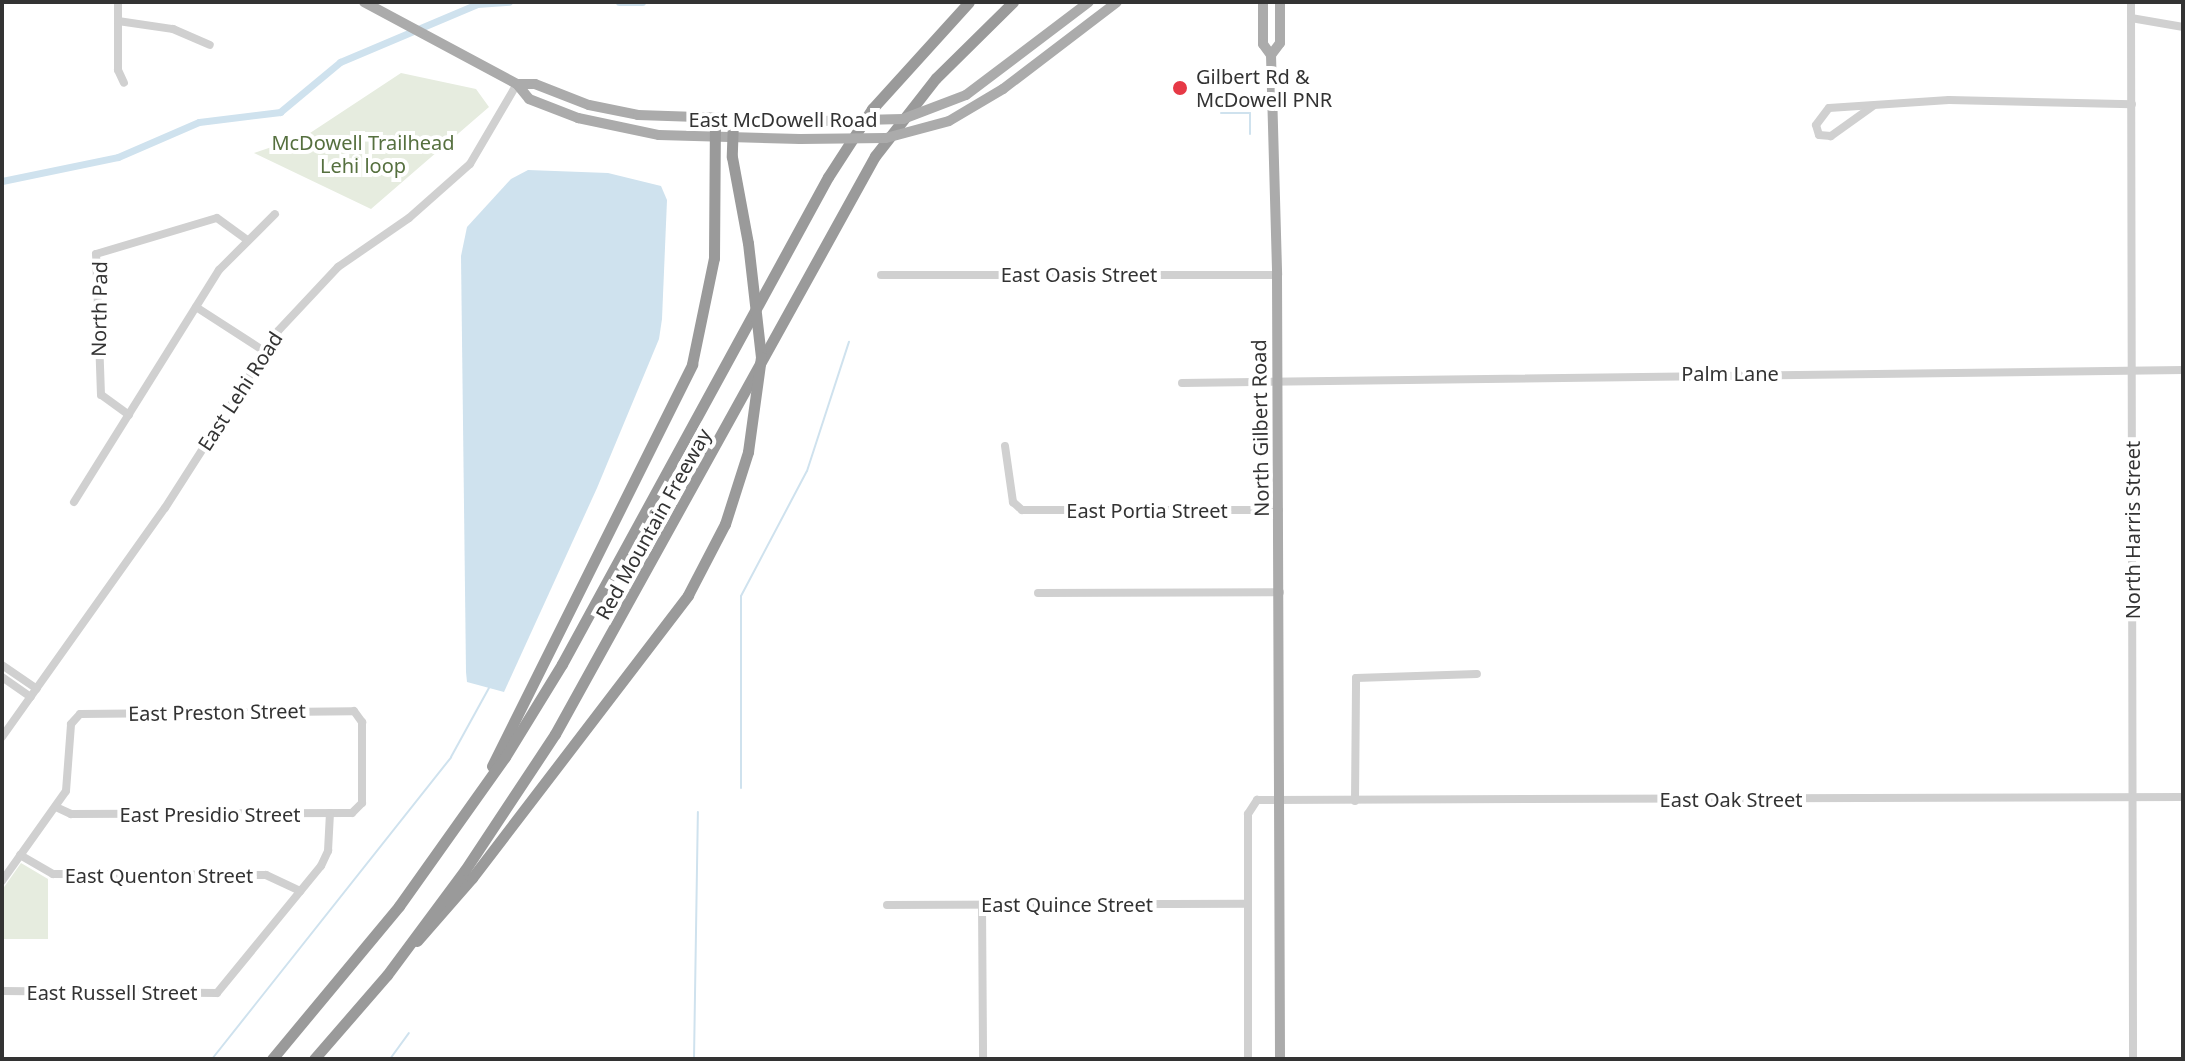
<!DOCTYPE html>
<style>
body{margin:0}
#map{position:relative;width:2185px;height:1061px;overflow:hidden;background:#fff;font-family:"Noto Sans",sans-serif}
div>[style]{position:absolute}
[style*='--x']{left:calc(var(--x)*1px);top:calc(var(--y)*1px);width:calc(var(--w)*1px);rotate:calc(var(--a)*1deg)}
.green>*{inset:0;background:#e6ecdf}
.water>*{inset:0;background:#cfe2ee}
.stream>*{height:2px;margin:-1px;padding:0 1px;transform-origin:1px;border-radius:1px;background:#cfe2ee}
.canal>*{height:7px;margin:-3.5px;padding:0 3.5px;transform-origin:3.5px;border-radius:3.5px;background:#cfe2ee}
.minor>*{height:8px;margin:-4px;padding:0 4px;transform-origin:4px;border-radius:4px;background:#d0d0d0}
.major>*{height:10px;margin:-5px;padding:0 5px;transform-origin:5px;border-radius:5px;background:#ababab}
.highway>*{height:11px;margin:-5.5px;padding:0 5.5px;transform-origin:5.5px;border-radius:5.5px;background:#9a9a9a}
.major-bridge>*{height:10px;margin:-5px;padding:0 5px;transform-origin:5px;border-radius:5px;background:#ababab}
.highway-bridge>*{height:11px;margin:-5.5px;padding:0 5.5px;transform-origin:5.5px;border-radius:5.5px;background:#9a9a9a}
.dots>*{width:22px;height:22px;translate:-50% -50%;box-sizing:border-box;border:4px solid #fff;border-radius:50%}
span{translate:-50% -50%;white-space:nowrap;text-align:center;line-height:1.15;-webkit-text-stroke:8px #fff;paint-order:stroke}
.poi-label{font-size:20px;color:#333}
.left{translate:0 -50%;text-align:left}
.street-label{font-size:20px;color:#333}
.park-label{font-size:20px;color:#56703f}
.frame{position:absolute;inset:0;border:4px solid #333;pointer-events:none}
</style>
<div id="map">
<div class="green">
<div style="clip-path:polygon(401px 73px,476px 89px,489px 107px,371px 209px,254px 153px,307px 135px)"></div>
<div style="clip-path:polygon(21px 863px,48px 879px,48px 939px,2px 939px,2px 890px)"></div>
</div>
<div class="water">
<div style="clip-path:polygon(528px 170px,608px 173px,661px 186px,667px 200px,662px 319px,659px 339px,597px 488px,504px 692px,467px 682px,466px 672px,461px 256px,467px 227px,511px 179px)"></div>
</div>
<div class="stream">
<div style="--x:1221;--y:113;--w:29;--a:0"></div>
<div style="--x:1250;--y:113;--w:21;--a:90"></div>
<div style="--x:741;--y:788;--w:192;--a:-90"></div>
<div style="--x:741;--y:596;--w:141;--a:-62.2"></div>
<div style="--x:807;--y:471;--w:136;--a:-72"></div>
<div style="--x:212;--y:1059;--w:385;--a:-51.6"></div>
<div style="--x:451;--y:757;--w:81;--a:-61.2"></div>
<div style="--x:390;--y:1059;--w:32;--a:-54"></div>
<div style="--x:694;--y:1059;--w:247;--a:-89.1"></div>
</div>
<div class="canal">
<div style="--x:619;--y:2;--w:23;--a:0"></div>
<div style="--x:2;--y:181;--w:118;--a:-11.7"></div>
<div style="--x:118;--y:157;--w:88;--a:-23.4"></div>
<div style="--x:199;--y:122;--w:82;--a:-7"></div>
<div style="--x:280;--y:112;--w:78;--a:-39.8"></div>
<div style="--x:340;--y:62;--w:149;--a:-22.9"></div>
<div style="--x:477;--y:4;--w:32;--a:-4"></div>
</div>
<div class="minor">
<div style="--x:118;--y:2;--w:68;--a:90"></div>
<div style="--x:118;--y:70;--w:14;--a:65"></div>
<div style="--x:2131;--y:2;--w:1057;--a:89.89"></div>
<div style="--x:2131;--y:18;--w:53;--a:9.8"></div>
<div style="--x:118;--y:21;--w:56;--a:8.3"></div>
<div style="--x:173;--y:29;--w:40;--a:23.4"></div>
<div style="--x:1873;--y:106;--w:52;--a:144.5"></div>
<div style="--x:1831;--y:136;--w:12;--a:-175"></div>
<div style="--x:1819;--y:135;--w:10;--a:-107"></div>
<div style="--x:1816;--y:125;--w:21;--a:-53"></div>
<div style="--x:1829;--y:108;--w:120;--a:-3.8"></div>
<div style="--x:1949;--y:100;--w:183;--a:1.3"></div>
<div style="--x:881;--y:275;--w:396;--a:0"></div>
<div style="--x:196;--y:307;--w:81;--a:32.9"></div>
<div style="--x:1182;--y:383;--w:1001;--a:-0.74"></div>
<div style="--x:129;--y:415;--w:34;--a:-144"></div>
<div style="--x:101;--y:395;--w:141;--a:-92"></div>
<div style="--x:96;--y:254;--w:126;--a:-16.6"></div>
<div style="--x:217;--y:218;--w:37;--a:36"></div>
<div style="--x:1005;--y:446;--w:57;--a:81.9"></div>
<div style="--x:1013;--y:502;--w:12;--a:42"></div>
<div style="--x:1022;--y:510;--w:257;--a:0"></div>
<div style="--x:74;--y:502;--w:274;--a:-58"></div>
<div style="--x:219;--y:270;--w:79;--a:-45"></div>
<div style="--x:1038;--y:593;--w:242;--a:-0.2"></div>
<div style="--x:2;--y:665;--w:42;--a:34.4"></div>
<div style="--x:2;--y:677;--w:35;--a:35"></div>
<div style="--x:2;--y:737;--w:281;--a:-54.6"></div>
<div style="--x:165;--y:508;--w:210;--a:-57.4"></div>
<div style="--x:278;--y:331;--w:88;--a:-46.8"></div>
<div style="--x:338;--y:267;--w:86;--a:-34.6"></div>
<div style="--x:409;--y:218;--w:81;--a:-41.5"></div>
<div style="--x:470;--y:164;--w:93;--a:-59.6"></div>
<div style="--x:1355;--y:801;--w:123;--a:-89.5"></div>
<div style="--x:1356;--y:678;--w:121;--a:-1.9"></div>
<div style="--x:20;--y:855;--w:38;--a:30"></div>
<div style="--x:53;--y:874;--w:213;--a:0.3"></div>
<div style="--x:266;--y:875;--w:38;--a:25"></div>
<div style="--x:2;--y:881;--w:110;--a:-54.6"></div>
<div style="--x:66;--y:791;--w:67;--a:-85.7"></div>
<div style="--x:71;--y:724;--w:13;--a:-48"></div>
<div style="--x:80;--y:714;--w:274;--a:-0.6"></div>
<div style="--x:354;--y:711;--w:14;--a:54"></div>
<div style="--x:362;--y:722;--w:81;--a:90"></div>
<div style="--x:362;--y:803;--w:14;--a:135"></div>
<div style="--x:352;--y:813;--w:281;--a:179.8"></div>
<div style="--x:71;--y:814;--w:17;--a:-155"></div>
<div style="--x:887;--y:905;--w:361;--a:-0.2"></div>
<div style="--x:982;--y:905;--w:154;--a:89.6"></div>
<div style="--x:2;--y:991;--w:215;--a:0.5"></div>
<div style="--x:217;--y:993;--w:164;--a:-50.7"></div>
<div style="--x:321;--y:866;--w:17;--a:-65"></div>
<div style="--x:328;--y:851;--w:38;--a:-87"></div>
<div style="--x:1248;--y:1059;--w:245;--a:-90"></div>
<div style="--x:1248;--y:814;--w:17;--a:-57"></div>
<div style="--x:1257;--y:800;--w:926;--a:-0.19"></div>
</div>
<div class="major">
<div style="--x:364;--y:2;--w:174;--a:28.2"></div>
<div style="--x:517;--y:84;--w:19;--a:51"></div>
<div style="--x:529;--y:99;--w:53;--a:21.2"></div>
<div style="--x:578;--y:118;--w:83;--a:11.9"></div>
<div style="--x:659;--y:135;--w:141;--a:1.6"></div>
<div style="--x:1263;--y:2;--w:42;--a:90"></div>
<div style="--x:1263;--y:44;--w:14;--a:54"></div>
<div style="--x:1271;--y:55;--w:220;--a:88.4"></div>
<div style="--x:1277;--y:275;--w:784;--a:89.78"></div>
<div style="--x:1271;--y:55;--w:15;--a:-53"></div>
<div style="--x:1280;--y:43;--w:41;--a:-90"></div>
<div style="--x:517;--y:84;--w:18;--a:0"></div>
<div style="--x:535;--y:84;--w:58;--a:21.3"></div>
<div style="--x:589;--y:105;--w:50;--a:11.5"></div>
<div style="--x:638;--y:115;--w:182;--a:1.9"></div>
<div style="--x:966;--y:95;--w:154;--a:-37.1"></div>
<div style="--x:949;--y:121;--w:63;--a:-30.7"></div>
<div style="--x:1003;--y:89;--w:143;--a:-37.3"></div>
</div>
<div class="highway">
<div style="--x:733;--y:120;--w:37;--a:92"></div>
<div style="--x:732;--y:157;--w:87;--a:79.5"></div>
<div style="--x:492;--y:766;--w:449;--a:-63.5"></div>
<div style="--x:692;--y:364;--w:108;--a:-78.3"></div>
<div style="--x:714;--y:258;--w:138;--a:-89.6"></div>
<div style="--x:417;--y:941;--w:84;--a:-48.9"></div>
<div style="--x:472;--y:878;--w:356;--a:-52.6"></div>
<div style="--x:688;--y:595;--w:80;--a:-62.5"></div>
<div style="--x:725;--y:524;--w:76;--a:-72.3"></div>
<div style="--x:272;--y:1059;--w:199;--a:-50.3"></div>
<div style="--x:399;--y:906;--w:183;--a:-54.6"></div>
<div style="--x:505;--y:757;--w:109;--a:-58.5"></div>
<div style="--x:562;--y:664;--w:555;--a:-61.36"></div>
<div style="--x:828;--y:177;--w:81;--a:-57.1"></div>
<div style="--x:872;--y:109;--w:144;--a:-47.8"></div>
<div style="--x:314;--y:1059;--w:111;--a:-49"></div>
<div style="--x:387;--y:975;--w:131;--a:-53.4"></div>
<div style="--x:465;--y:870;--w:163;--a:-56.5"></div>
<div style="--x:555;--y:734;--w:661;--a:-61.03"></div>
<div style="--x:875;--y:156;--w:99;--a:-52"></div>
<div style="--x:936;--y:78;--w:108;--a:-44.6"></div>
</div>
<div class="major-bridge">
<div style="--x:820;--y:121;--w:83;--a:-1.4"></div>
<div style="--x:903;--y:119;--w:67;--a:-20.9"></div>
<div style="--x:800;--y:139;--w:86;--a:-0.7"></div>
<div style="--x:886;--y:138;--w:65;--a:-15.1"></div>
</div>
<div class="highway-bridge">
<div style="--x:748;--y:243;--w:115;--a:83.5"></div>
<div style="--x:761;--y:357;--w:96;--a:97.8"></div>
</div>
<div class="dots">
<div style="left:1180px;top:88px;background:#e63946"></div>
</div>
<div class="poi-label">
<span class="left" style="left:1196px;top:88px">Gilbert Rd &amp;<br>McDowell PNR</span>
</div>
<div class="street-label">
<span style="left:783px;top:119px">East McDowell Road</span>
<span style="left:1079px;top:274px">East Oasis Street</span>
<span style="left:99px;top:309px;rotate:-89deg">North Pad</span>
<span style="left:1730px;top:373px">Palm Lane</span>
<span style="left:240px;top:391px;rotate:-57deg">East Lehi Road</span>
<span style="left:1260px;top:428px;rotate:-91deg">North Gilbert Road</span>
<span style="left:1147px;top:510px">East Portia Street</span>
<span style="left:653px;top:524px;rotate:-61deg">Red Mountain Freeway</span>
<span style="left:2132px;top:530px;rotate:-90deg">North Harris Street</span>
<span style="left:217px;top:712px;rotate:-1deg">East Preston Street</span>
<span style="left:1731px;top:799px">East Oak Street</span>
<span style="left:210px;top:814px">East Presidio Street</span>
<span style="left:159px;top:875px">East Quenton Street</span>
<span style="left:1067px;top:904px">East Quince Street</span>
<span style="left:112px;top:992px">East Russell Street</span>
</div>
<div class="park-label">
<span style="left:363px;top:154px">McDowell Trailhead<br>Lehi loop</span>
</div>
<div class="frame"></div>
</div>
